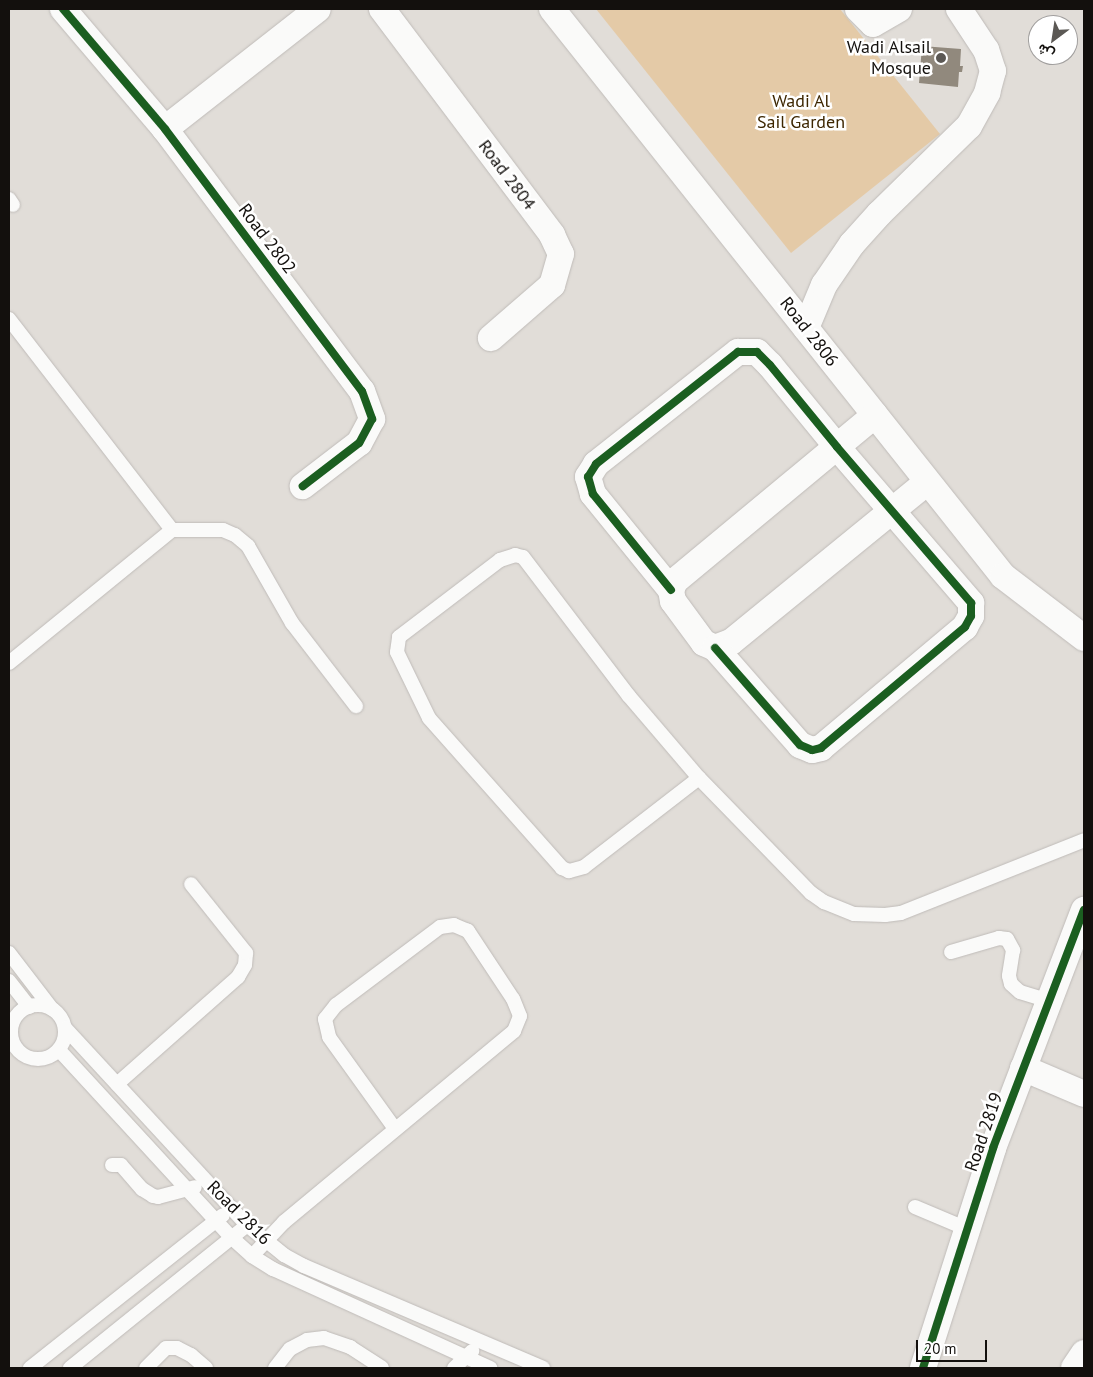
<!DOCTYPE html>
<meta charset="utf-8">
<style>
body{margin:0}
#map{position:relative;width:1093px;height:1377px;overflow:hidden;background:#e1ddd8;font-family:"PT Sans",Vazirmatn,sans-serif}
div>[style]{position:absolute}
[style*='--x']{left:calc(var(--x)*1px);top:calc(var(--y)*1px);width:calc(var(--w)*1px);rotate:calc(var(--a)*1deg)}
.green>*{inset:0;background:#e4caa7}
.building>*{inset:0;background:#91897d}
.roads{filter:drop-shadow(0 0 1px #bfbbb8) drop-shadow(0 0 1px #bfbbb8)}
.service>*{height:14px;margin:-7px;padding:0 7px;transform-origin:7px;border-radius:7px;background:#fafaf9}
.service>.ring{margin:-7px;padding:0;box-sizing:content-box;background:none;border:14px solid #fafaf9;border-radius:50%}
.minor>*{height:26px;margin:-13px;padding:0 13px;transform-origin:13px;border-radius:13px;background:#fafaf9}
.cycleway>*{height:8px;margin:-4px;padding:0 4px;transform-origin:4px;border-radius:4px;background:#1b5e20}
.dots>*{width:14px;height:14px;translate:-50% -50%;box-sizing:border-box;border:2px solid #fff;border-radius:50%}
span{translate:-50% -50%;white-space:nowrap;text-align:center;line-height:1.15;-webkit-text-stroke:5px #fff;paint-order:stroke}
.poi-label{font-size:18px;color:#13100d}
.right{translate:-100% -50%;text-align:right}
.park-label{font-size:18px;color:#3d2600}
.street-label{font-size:18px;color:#13100d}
.frame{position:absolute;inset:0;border:10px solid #13100d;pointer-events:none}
.north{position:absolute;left:1028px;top:15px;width:50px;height:50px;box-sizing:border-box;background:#fff;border:1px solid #a19f9e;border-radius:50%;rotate:211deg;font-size:14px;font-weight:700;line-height:20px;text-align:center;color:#13100d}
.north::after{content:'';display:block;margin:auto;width:18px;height:22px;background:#5b5854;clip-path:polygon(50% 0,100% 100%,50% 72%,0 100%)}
.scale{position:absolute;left:916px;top:1340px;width:71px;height:22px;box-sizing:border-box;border:2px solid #13100d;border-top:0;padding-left:6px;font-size:15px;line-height:18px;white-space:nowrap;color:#13100d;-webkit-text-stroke:4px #fff;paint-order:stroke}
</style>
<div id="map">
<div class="green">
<div style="clip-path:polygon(596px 9px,840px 9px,940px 134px,791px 253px)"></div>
</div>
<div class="building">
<div style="clip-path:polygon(922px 46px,961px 49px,960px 66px,963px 66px,962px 72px,959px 72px,958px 87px,919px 83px)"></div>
</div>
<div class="roads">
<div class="service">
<div style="--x:9;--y:199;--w:7;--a:56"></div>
<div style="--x:9;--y:319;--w:267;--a:52.3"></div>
<div style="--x:172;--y:530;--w:210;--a:140.8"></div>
<div style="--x:172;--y:530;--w:51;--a:0"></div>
<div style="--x:223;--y:530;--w:13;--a:23"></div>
<div style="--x:235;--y:535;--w:17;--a:40"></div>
<div style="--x:248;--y:546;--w:89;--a:60.3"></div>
<div style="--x:292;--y:623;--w:105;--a:52.4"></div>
<div style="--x:699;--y:778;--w:145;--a:142.3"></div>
<div style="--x:584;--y:867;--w:16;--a:165"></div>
<div style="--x:569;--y:871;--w:8;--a:-157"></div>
<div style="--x:562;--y:868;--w:200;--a:-131.6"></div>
<div style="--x:429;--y:718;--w:73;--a:-115.9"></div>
<div style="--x:397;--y:652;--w:15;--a:-82"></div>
<div style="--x:399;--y:637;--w:127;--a:-37.3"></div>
<div style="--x:500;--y:560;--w:16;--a:-18"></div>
<div style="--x:515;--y:555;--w:8;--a:14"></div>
<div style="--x:523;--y:557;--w:175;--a:52.7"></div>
<div style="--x:629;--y:696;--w:108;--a:49.5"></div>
<div style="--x:699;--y:778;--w:161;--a:45.8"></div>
<div style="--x:811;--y:893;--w:16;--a:35"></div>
<div style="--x:824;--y:902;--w:32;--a:22"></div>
<div style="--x:854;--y:914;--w:31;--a:2"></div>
<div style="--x:885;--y:915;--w:16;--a:-7"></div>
<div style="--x:901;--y:913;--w:197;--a:-21.7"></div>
<div style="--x:951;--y:952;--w:50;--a:-16.3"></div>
<div style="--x:999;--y:938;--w:8;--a:7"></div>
<div style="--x:1007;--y:939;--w:13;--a:61"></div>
<div style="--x:1013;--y:950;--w:26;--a:99"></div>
<div style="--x:1009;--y:976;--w:8;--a:76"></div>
<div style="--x:1011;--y:984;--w:12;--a:42"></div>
<div style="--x:1020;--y:992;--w:30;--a:17"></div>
<div style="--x:9;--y:953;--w:71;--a:52.5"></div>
<div style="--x:9;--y:981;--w:33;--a:52"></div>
<div class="ring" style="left:11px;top:1005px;width:40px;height:40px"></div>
<div style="--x:65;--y:1028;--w:268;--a:47.3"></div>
<div style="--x:247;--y:1225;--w:48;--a:39"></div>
<div style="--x:284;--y:1255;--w:23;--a:29"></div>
<div style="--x:304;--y:1266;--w:260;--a:23.1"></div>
<div style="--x:59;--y:1050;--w:254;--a:47.4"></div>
<div style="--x:231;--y:1237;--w:28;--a:42"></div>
<div style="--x:252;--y:1256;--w:25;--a:32"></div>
<div style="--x:273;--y:1269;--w:239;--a:24.5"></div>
<div style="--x:117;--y:1084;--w:162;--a:-41.5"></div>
<div style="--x:238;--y:977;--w:14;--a:-60"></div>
<div style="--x:245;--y:965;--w:12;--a:-85"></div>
<div style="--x:246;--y:953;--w:88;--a:-128.6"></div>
<div style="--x:112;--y:1165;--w:9;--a:0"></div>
<div style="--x:121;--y:1165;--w:32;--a:49"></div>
<div style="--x:142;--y:1189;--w:13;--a:32"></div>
<div style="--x:153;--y:1196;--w:5;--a:11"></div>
<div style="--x:158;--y:1197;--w:38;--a:-15"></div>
<div style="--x:915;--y:1207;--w:56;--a:22.9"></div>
<div style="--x:252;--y:1256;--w:47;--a:-46.7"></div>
<div style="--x:284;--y:1222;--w:299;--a:-39.7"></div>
<div style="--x:514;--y:1031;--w:16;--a:-68"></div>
<div style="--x:520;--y:1016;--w:18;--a:-112"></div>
<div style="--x:513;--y:999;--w:82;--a:-123.5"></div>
<div style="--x:468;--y:931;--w:15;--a:-157"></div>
<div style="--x:454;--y:925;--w:14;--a:172"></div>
<div style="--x:440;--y:927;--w:130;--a:143.1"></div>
<div style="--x:336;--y:1005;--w:18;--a:128"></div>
<div style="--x:325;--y:1019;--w:18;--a:77"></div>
<div style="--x:329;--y:1037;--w:113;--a:54.3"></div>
<div style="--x:30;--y:1368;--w:246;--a:-38.4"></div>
<div style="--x:70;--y:1368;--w:228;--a:-38.9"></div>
<div style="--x:146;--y:1368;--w:28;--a:-45"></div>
<div style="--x:166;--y:1348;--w:11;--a:0"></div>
<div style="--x:177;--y:1348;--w:16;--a:27"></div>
<div style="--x:191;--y:1355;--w:20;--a:41"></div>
<div style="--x:275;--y:1368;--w:24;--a:-52"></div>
<div style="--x:290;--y:1349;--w:19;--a:-28"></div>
<div style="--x:307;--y:1340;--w:17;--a:-7"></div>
<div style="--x:324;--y:1338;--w:28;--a:19"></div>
<div style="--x:350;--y:1347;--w:38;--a:33"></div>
<div style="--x:454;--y:1368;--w:25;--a:-43"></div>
</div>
<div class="minor">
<div style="--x:63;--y:9;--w:157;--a:49.6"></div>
<div style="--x:165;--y:129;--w:328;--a:53.1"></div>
<div style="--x:362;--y:391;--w:30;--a:70"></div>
<div style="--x:372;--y:419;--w:27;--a:118"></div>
<div style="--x:359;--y:443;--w:71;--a:142.5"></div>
<div style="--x:382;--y:9;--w:283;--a:53"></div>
<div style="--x:552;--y:235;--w:21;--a:65"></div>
<div style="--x:561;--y:254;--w:32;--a:106"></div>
<div style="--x:552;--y:285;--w:81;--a:139"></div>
<div style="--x:552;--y:9;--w:724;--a:51.5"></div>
<div style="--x:1003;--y:576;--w:102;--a:37.4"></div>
<div style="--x:858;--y:9;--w:21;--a:45"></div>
<div style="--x:873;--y:24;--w:30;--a:-30"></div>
<div style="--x:165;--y:129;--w:194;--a:-38.1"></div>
<div style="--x:806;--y:328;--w:47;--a:-67.3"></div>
<div style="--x:824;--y:285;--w:50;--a:-55.7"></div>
<div style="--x:852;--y:244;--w:40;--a:-48"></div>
<div style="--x:879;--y:214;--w:126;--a:-44.4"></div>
<div style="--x:969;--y:126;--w:38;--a:-61"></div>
<div style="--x:987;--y:93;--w:23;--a:-75"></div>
<div style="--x:993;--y:71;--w:22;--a:-108"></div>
<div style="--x:986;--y:50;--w:49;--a:-123.4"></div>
<div style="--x:875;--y:415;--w:260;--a:140.3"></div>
<div style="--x:675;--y:581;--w:10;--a:114"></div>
<div style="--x:671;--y:590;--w:11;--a:80"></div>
<div style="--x:673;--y:601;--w:52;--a:53.6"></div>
<div style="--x:704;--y:643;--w:12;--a:24"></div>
<div style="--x:715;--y:648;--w:17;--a:-21"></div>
<div style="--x:731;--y:642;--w:253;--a:-39.2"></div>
<div style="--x:671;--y:590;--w:124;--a:-129.1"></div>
<div style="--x:593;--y:494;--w:18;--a:-106"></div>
<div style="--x:588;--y:477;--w:15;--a:-58"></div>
<div style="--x:596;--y:464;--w:181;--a:-38.3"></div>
<div style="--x:738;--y:352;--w:19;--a:0"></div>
<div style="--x:757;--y:352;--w:18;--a:45"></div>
<div style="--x:770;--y:365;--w:106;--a:50.7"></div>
<div style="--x:837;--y:447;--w:206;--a:49.3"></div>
<div style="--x:971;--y:603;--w:13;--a:90"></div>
<div style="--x:971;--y:616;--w:13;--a:119"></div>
<div style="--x:965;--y:627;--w:188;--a:140"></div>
<div style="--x:821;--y:748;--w:9;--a:167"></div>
<div style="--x:812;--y:750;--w:13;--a:-157"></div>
<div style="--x:800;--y:745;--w:129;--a:-131.2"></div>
<div style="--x:1023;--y:1068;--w:66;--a:23.1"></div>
<div style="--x:923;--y:1368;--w:231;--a:-72.3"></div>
<div style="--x:993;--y:1148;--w:255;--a:-69.1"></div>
<div style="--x:1074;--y:1368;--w:18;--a:-56"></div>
</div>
</div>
<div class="cycleway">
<div style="--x:63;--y:9;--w:157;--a:49.6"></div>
<div style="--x:165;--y:129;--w:328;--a:53.1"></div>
<div style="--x:362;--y:391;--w:30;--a:70"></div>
<div style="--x:372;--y:419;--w:27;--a:118"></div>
<div style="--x:359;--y:443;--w:71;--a:142.5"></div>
<div style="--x:671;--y:590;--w:124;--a:-129.1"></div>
<div style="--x:593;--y:494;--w:18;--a:-106"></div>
<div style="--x:588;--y:477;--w:15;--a:-58"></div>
<div style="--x:596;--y:464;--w:181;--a:-38.3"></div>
<div style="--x:738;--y:352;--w:19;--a:0"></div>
<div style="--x:757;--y:352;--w:18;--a:45"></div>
<div style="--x:770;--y:365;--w:106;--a:50.7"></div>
<div style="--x:837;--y:447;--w:206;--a:49.3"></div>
<div style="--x:971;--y:603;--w:13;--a:90"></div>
<div style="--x:971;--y:616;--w:13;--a:119"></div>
<div style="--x:965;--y:627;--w:188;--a:140"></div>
<div style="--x:821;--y:748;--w:9;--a:167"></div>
<div style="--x:812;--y:750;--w:13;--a:-157"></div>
<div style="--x:800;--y:745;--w:129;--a:-131.2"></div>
<div style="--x:923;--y:1368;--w:231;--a:-72.3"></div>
<div style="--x:993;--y:1148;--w:255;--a:-69.1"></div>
</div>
<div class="dots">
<div style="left:941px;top:58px;background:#5b5854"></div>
</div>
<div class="poi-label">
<span class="right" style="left:931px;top:58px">Wadi Alsail<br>Mosque</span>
</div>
<div class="park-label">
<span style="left:801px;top:112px">Wadi Al<br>Sail Garden</span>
</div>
<div class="street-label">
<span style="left:507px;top:175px;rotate:53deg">Road 2804</span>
<span style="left:267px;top:239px;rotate:53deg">Road 2802</span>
<span style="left:809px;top:332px;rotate:52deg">Road 2806</span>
<span style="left:984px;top:1132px;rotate:-71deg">Road 2819</span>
<span style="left:239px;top:1213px;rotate:45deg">Road 2816</span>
</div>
<div class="frame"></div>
<div class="north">ش</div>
<div class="scale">20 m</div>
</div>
